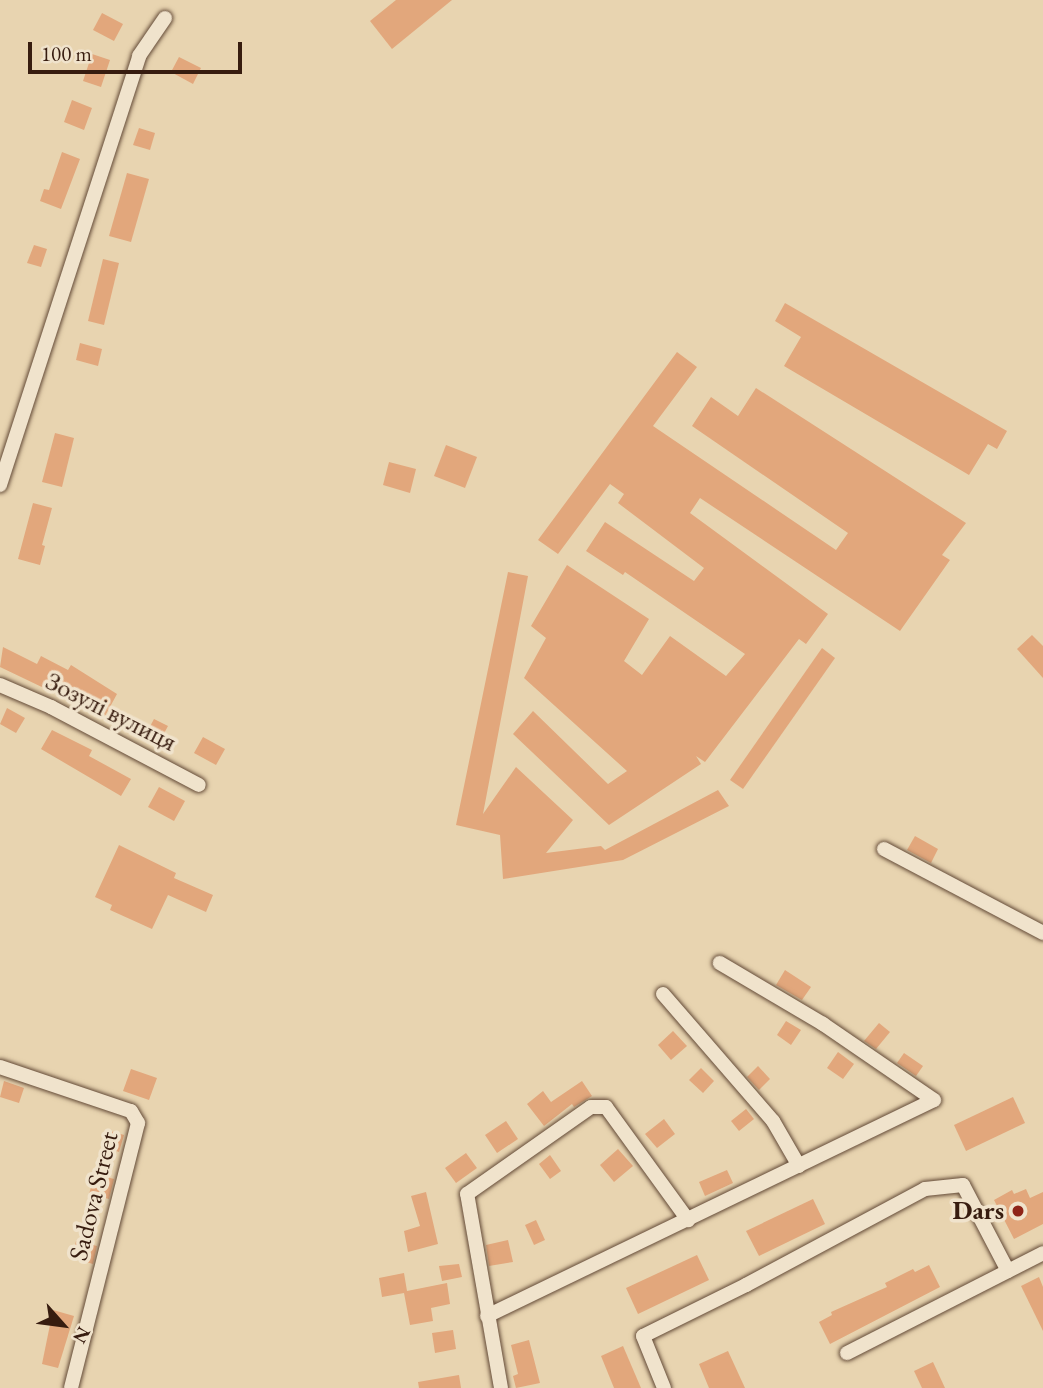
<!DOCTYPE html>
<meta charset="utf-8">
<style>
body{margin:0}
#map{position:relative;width:1043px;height:1388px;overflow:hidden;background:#e8d4b0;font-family:"EB Garamond",serif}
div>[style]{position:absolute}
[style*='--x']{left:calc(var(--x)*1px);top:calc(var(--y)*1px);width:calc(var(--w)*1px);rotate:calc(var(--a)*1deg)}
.building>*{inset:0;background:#e2a77c}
.roads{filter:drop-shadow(0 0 2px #634a37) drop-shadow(0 0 2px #634a37)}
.street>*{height:14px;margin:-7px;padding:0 7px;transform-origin:7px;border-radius:7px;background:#f0e3cc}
.dots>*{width:19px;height:19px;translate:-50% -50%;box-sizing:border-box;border:4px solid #f0e3cc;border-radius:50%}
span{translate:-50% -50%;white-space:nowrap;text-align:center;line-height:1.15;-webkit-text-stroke:7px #f0e3cc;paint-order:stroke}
.street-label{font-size:26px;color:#371c0f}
.poi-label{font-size:26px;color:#371c0f;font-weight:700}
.right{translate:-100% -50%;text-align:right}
.north{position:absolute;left:28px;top:1290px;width:70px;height:70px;-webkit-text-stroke:5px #f0e3cc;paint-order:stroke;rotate:118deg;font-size:19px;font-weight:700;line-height:28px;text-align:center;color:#371c0f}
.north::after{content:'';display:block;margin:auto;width:24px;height:32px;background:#371c0f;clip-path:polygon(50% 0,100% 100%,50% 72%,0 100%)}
.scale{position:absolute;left:28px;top:42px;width:214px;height:32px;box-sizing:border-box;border:4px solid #371c0f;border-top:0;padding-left:9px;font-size:21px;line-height:24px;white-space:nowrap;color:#371c0f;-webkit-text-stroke:5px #f0e3cc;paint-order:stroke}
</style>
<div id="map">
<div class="building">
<div style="clip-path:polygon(396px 0,452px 0,392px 49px,370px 21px)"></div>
<div style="clip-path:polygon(102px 13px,123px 24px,114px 41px,93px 30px)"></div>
<div style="clip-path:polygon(92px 54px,110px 60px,101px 87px,83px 81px)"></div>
<div style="clip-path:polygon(179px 57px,201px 68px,193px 84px,171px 72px)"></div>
<div style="clip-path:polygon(72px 100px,92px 108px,84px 130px,64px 122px)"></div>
<div style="clip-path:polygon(139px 128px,155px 133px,150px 150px,133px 145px)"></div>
<div style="clip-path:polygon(62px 152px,80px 159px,61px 209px,40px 201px,44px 189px,49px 190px)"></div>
<div style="clip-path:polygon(127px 173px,149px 179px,131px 242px,109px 236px)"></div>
<div style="clip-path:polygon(34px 245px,47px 249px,41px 267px,27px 263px)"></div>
<div style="clip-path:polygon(103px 259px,119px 263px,104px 325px,88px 321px)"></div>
<div style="clip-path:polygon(785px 303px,1007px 431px,997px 449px,988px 444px,969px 475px,784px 366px,801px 337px,775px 321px)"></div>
<div style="clip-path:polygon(80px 343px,102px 349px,98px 366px,76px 360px)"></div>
<div style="clip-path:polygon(677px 352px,697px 367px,653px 426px,836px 550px,848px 533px,692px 426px,711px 397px,738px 416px,756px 388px,966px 523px,942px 555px,950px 560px,900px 631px,700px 498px,690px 513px,828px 614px,806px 644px,799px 639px,705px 762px,696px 756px,701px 764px,609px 825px,513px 734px,533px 711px,608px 784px,627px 771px,524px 678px,546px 638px,531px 626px,567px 565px,649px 619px,624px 661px,642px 675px,670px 636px,726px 676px,745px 654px,625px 572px,623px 575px,586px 551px,605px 522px,694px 581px,704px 568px,618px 503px,624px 494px,610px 484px,558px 554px,538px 540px)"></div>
<div style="clip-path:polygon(55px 433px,74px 438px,62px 487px,42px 482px)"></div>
<div style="clip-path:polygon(446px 445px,477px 457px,465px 488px,434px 476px)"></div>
<div style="clip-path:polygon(389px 462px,416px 469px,410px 493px,383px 485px)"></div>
<div style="clip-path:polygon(33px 503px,52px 508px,42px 545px,45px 546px,40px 565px,18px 559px)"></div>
<div style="clip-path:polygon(508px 572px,528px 576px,483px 814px,516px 767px,573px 820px,546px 853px,601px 846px,605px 850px,718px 790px,729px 806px,623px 860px,503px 879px,500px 835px,456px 825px)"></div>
<div style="clip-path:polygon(1032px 635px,1043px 646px,1043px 678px,1017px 649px)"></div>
<div style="clip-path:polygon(3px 647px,37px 664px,41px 656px,68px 670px,71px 665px,117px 694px,105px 716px,70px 697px,69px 700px,0 667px)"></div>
<div style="clip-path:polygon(822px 648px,835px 658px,743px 789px,730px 780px)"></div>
<div style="clip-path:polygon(7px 708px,25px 718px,16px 733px,0 724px)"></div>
<div style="clip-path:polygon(154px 719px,168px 726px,160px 741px,146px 734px)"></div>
<div style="clip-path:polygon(52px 730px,92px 750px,89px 756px,131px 779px,121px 796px,41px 749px)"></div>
<div style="clip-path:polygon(203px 737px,225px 749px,216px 765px,194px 753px)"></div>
<div style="clip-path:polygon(159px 787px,185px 801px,174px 821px,148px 807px)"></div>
<div style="clip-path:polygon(915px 836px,938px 849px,931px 863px,907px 850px)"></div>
<div style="clip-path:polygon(119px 845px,176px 873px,174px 878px,213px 895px,206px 912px,168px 895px,152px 929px,110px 910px,112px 905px,95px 897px)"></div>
<div style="clip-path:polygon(785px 970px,811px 987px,802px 1000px,776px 985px)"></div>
<div style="clip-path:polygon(786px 1021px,801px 1030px,791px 1045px,777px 1035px)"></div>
<div style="clip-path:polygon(879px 1023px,890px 1032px,876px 1049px,864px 1041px)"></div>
<div style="clip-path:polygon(673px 1031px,687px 1046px,671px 1060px,658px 1045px)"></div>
<div style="clip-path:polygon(838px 1052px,854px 1064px,843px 1079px,827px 1068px)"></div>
<div style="clip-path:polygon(904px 1053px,923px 1066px,916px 1076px,897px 1063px)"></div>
<div style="clip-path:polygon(758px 1066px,770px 1079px,759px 1090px,747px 1077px)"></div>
<div style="clip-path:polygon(701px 1068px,714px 1081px,703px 1093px,689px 1080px)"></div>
<div style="clip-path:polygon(131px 1069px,157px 1078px,149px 1100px,123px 1091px)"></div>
<div style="clip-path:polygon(4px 1081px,24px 1088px,19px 1103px,0 1097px)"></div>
<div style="clip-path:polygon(582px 1081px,592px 1096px,574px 1107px,572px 1104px,544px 1126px,527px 1104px,543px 1091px,551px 1102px)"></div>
<div style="clip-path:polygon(1013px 1097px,1025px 1123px,966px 1151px,954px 1125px)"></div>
<div style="clip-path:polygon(746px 1109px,754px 1119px,739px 1131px,731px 1121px)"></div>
<div style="clip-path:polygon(664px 1119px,675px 1134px,657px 1148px,645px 1134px)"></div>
<div style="clip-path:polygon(506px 1121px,518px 1139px,497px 1153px,485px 1135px)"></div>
<div style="clip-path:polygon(107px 1130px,124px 1135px,119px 1152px,102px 1146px)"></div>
<div style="clip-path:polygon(618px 1149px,633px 1166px,614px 1182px,600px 1165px)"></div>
<div style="clip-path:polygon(466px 1153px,477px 1168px,456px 1183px,445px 1168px)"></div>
<div style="clip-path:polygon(550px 1155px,561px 1171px,550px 1179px,539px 1164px)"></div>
<div style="clip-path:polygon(727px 1170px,733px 1183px,705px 1196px,699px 1182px)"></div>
<div style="clip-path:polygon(95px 1174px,114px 1179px,109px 1199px,89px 1194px)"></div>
<div style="clip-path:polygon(1026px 1189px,1030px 1198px,1043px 1192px,1043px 1224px,1014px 1239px,994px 1200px,1012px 1190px,1014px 1194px)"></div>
<div style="clip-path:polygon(426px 1192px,438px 1244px,408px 1252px,404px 1231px,420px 1226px,411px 1196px)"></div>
<div style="clip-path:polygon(813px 1199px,825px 1224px,759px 1256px,746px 1231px)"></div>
<div style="clip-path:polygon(536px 1220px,545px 1240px,534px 1245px,525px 1225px)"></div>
<div style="clip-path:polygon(508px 1240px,513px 1262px,489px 1266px,486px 1245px)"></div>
<div style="clip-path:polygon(76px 1241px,97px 1246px,93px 1264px,72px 1258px)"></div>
<div style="clip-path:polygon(697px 1255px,709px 1280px,638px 1314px,626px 1288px)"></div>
<div style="clip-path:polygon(459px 1264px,462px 1277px,442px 1281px,439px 1266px)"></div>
<div style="clip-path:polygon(929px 1265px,940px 1287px,830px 1344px,819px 1322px,832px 1315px,831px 1312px,887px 1287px,885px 1283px,913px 1269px,915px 1272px)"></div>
<div style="clip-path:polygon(404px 1273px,407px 1291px,447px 1283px,450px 1304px,431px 1308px,433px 1321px,410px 1325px,404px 1293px,382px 1297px,379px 1278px)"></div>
<div style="clip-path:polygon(1039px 1277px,1043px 1287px,1043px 1331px,1021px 1286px)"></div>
<div style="clip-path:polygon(53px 1310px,74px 1316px,58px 1368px,42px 1364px)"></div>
<div style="clip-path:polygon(453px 1330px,456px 1349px,435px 1353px,432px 1333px)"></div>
<div style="clip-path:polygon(529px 1340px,540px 1383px,516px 1388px,513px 1376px,518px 1374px,511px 1345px)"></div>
<div style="clip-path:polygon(623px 1346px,641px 1388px,614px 1388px,601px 1356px)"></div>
<div style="clip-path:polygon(728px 1351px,745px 1388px,709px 1388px,699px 1364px)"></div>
<div style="clip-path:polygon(933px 1362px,945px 1388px,922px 1388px,914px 1371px)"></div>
<div style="clip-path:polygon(459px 1375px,461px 1388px,419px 1388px,418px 1382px)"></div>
</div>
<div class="roads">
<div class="street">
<div style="--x:0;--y:485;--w:451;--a:-72"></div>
<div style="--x:139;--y:56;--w:46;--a:-55.6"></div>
<div style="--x:0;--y:685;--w:56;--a:23.3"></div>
<div style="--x:51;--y:707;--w:167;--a:27.8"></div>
<div style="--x:884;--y:849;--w:180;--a:27.8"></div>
<div style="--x:663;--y:994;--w:168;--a:49.1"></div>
<div style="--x:773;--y:1121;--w:52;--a:60"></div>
<div style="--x:0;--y:1067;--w:138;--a:18.6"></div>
<div style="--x:131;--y:1111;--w:14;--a:60"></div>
<div style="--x:138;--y:1123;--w:273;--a:104.2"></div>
<div style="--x:487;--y:1316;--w:496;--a:-25.8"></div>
<div style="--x:934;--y:1100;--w:135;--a:-145.6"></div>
<div style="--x:823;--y:1024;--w:120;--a:-149.4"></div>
<div style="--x:847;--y:1353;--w:220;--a:-27"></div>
<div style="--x:501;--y:1388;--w:197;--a:-99.9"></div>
<div style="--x:467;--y:1194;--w:151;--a:-35.1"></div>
<div style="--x:591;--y:1107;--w:15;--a:0"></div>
<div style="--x:606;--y:1107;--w:140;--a:54"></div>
<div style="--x:664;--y:1388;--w:56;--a:-112"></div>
<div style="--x:643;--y:1336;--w:115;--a:-26.3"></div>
<div style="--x:746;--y:1285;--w:203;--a:-28.2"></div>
<div style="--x:925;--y:1189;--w:38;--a:-6"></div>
<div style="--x:963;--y:1185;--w:97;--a:62.4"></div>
</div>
</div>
<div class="dots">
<div style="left:1018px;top:1211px;background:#8f2418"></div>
</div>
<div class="street-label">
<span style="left:111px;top:712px;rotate:27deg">Зозулі вулиця</span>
<span style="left:94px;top:1196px;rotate:-76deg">Sadova Street</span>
</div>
<div class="poi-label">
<span class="right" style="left:1004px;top:1211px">Dars</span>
</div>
<div class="north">N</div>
<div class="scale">100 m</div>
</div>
